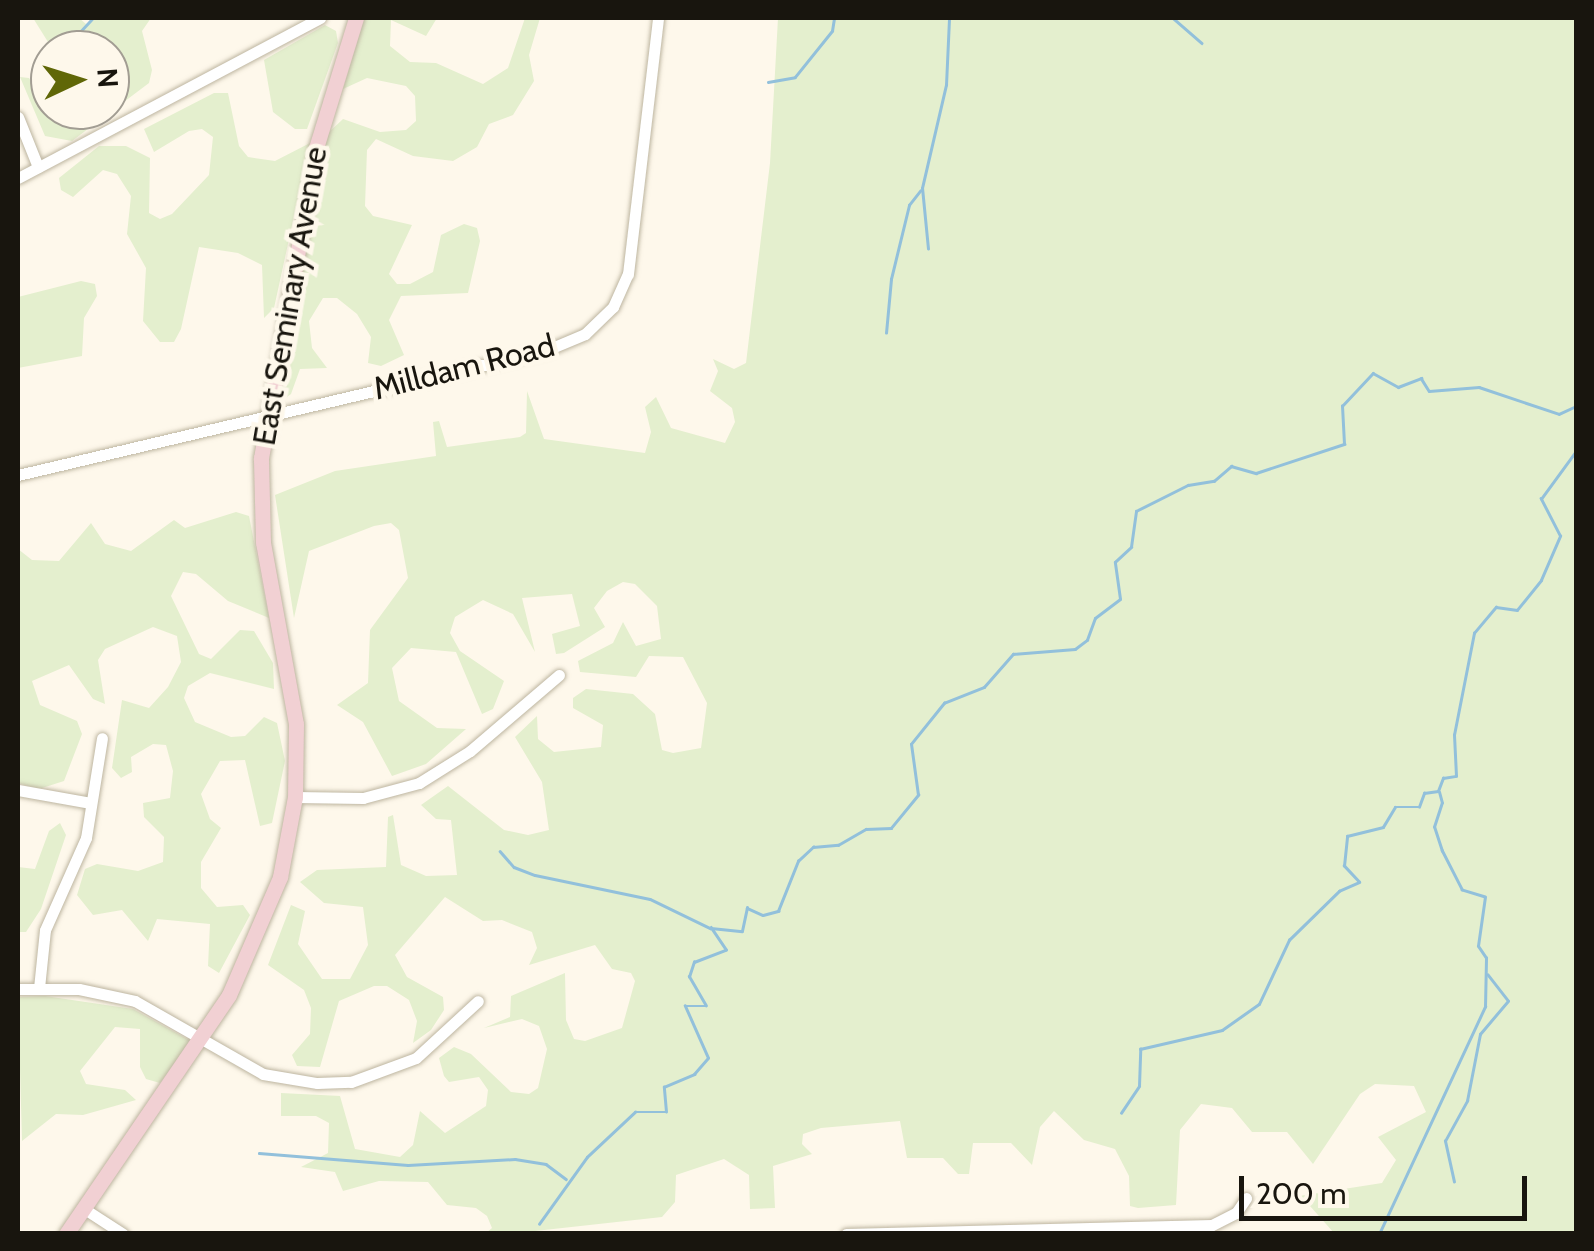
<!DOCTYPE html>
<style>
body{margin:0}
#map{position:relative;width:1594px;height:1251px;overflow:hidden;background:#fef8eb;font-family:Cabin,sans-serif}
div>[style]{position:absolute}
[style*='--x']{left:calc(var(--x)*1px);top:calc(var(--y)*1px);width:calc(var(--w)*1px);rotate:calc(var(--a)*1deg)}
.green>*{inset:0;background:#e4efce}
.stream>*{height:2.5px;margin:-1.25px;padding:0 1.25px;transform-origin:1.25px;border-radius:1.25px;background:#92c0db}
.roads{filter:drop-shadow(0 0 2px #bdb5a0) drop-shadow(0 0 2px #bdb5a0)}
.street>*{height:11px;margin:-5.5px;padding:0 5.5px;transform-origin:5.5px;border-radius:5.5px;background:#fff}
.secondary>*{height:15px;margin:-7.5px;padding:0 7.5px;transform-origin:7.5px;border-radius:7.5px;background:#f1d0d3}
span{translate:-50% -50%;white-space:nowrap;text-align:center;line-height:1.15;-webkit-text-stroke:9px #fef8eb;paint-order:stroke}
.street-label{font-size:32px;color:#18150e}
.frame{position:absolute;inset:0;border:20px solid #18150e;pointer-events:none}
.north{position:absolute;left:30px;top:30px;width:100px;height:100px;box-sizing:border-box;background:#fef8eb;border:2px solid #a29d93;border-radius:50%;rotate:86deg;font-size:28px;font-weight:700;line-height:40px;text-align:center;color:#18150e}
.north::after{content:'';display:block;margin:auto;width:35px;height:45px;background:#606707;clip-path:polygon(50% 0,100% 100%,50% 72%,0 100%)}
.scale{position:absolute;left:1239px;top:1176px;width:288px;height:45px;box-sizing:border-box;border:5px solid #18150e;border-top:0;padding-left:12px;font-size:30px;line-height:35px;white-space:nowrap;color:#18150e;-webkit-text-stroke:8px #fef8eb;paint-order:stroke}
</style>
<div id="map">
<div class="green">
<div style="clip-path:polygon(33px 18px,79px 18px,86px 24px,98px 18px,151px 18px,142px 31px,152px 70px,149px 83px,72px 141px,45px 136px,20px 77px,29px 78px,50px 110px,110px 110px,110px 50px,53px 50px)"></div>
<div style="clip-path:polygon(364px 18px,437px 18px,426px 36px,391px 20px,390px 46px,410px 62px,436px 63px,483px 84px,508px 68px,525px 18px,540px 18px,529px 55px,534px 81px,513px 115px,489px 124px,477px 147px,453px 161px,413px 156px,376px 139px,367px 150px,365px 206px,373px 216px,412px 225px,389px 274px,397px 284px,410px 284px,433px 272px,441px 235px,464px 224px,477px 228px,480px 241px,468px 293px,401px 296px,389px 320px,404px 355px,381px 366px,368px 363px,371px 337px,357px 314px,337px 298px,323px 298px,309px 321px,312px 348px,327px 368px,300px 369px,291px 394px,280px 402px,284px 347px,325px 136px,343px 119px,380px 132px,406px 130px,416px 121px,415px 96px,406px 86px,367px 78px,343px 89px)"></div>
<div style="clip-path:polygon(778px 18px,1576px 18px,1576px 1233px,1334px 1233px,1310px 1206px,1280px 1199px,1382px 1183px,1396px 1160px,1378px 1137px,1426px 1112px,1414px 1086px,1375px 1084px,1360px 1094px,1313px 1164px,1287px 1132px,1252px 1132px,1232px 1108px,1201px 1104px,1180px 1130px,1176px 1205px,1138px 1208px,1130px 1206px,1129px 1176px,1115px 1149px,1084px 1140px,1054px 1111px,1040px 1127px,1032px 1165px,1011px 1143px,973px 1143px,969px 1174px,958px 1174px,943px 1158px,907px 1158px,900px 1121px,821px 1128px,803px 1134px,802px 1144px,812px 1154px,773px 1166px,775px 1208px,750px 1209px,749px 1175px,724px 1159px,676px 1175px,675px 1202px,662px 1217px,517px 1233px,486px 1233px,492px 1228px,487px 1216px,476px 1208px,447px 1205px,428px 1182px,379px 1181px,343px 1191px,335px 1172px,301px 1167px,328px 1153px,329px 1123px,316px 1116px,281px 1116px,281px 1093px,340px 1096px,355px 1149px,400px 1157px,413px 1145px,420px 1111px,445px 1133px,486px 1106px,488px 1090px,479px 1077px,449px 1082px,444px 1076px,439px 1058px,454px 1047px,471px 1054px,511px 1092px,529px 1094px,538px 1088px,547px 1049px,539px 1026px,522px 1019px,484px 1028px,510px 1017px,511px 996px,565px 973px,566px 1020px,574px 1039px,585px 1041px,622px 1028px,635px 981px,631px 973px,612px 969px,595px 945px,529px 965px,537px 948px,532px 932px,502px 920px,483px 921px,445px 897px,395px 955px,407px 977px,443px 997px,444px 1010px,431px 1030px,413px 1043px,417px 1021px,409px 1000px,387px 986px,374px 986px,339px 1001px,320px 1067px,297px 1066px,292px 1055px,310px 1034px,311px 1008px,304px 990px,268px 965px,291px 905px,305px 911px,298px 944px,322px 979px,350px 979px,368px 945px,363px 907px,324px 903px,300px 882px,317px 870px,386px 867px,388px 817px,393px 815px,401px 865px,426px 876px,457px 875px,451px 820px,436px 819px,421px 805px,448px 786px,504px 830px,528px 835px,549px 830px,542px 782px,515px 737px,537px 716px,538px 739px,554px 752px,601px 747px,603px 725px,573px 708px,573px 698px,586px 689px,633px 694px,655px 714px,662px 750px,673px 753px,701px 748px,707px 703px,683px 657px,649px 656px,636px 677px,580px 672px,578px 661px,613px 643px,623px 622px,636px 646px,661px 639px,657px 606px,635px 584px,623px 582px,607px 591px,594px 608px,605px 627px,564px 653px,556px 654px,552px 634px,580px 626px,572px 594px,522px 598px,535px 652px,513px 614px,483px 600px,455px 617px,450px 633px,460px 651px,504px 681px,493px 709px,482px 714px,456px 652px,411px 648px,392px 668px,399px 701px,437px 728px,466px 729px,426px 764px,392px 776px,363px 722px,337px 705px,368px 683px,370px 630px,408px 578px,399px 530px,391px 523px,374px 526px,309px 551px,294px 618px,275px 495px,335px 471px,436px 456px,433px 422px,439px 421px,447px 447px,520px 437px,526px 433px,527px 391px,544px 439px,645px 453px,651px 432px,645px 407px,656px 397px,671px 428px,725px 443px,735px 422px,732px 408px,710px 391px,718px 371px,713px 359px,734px 369px,746px 363px,770px 163px)"></div>
<div style="clip-path:polygon(325px 25px,336px 31px,338px 43px,307px 129px,295px 129px,273px 112px,264px 60px)"></div>
<div style="clip-path:polygon(214px 93px,228px 93px,239px 146px,248px 157px,275px 161px,310px 143px,274px 308px,264px 318px,262px 265px,238px 253px,199px 247px,181px 329px,174px 342px,160px 342px,143px 321px,146px 268px,127px 234px,131px 196px,117px 174px,103px 170px,73px 197px,61px 190px,59px 178px,99px 146px,126px 146px,150px 158px,149px 213px,160px 219px,172px 214px,209px 175px,213px 137px,202px 129px,189px 131px,154px 152px,144px 129px)"></div>
<div style="clip-path:polygon(81px 281px,95px 284px,97px 296px,84px 318px,82px 356px,18px 368px,18px 297px)"></div>
<div style="clip-path:polygon(236px 512px,249px 516px,269px 618px,228px 601px,196px 574px,183px 572px,171px 596px,199px 654px,211px 659px,240px 630px,254px 631px,273px 663px,274px 689px,210px 673px,188px 686px,184px 698px,195px 722px,231px 737px,245px 736px,264px 717px,277px 723px,285px 761px,272px 823px,260px 826px,245px 760px,220px 761px,201px 794px,210px 819px,221px 828px,201px 862px,201px 888px,217px 907px,243px 905px,250px 915px,219px 973px,208px 966px,210px 924px,157px 919px,148px 941px,122px 910px,93px 915px,77px 895px,85px 869px,97px 864px,138px 871px,163px 862px,164px 837px,144px 817px,143px 803px,170px 798px,173px 771px,166px 745px,153px 744px,131px 757px,132px 772px,121px 778px,112px 768px,122px 700px,149px 708px,168px 687px,181px 662px,177px 636px,153px 627px,105px 649px,98px 660px,105px 704px,93px 699px,69px 665px,32px 681px,40px 705px,77px 721px,82px 734px,64px 781px,39px 789px,18px 783px,18px 549px,32px 560px,59px 561px,91px 523px,105px 544px,131px 551px,174px 520px,185px 528px)"></div>
<div style="clip-path:polygon(60px 823px,66px 835px,41px 909px,26px 932px,18px 932px,18px 867px,35px 869px,49px 831px)"></div>
<div style="clip-path:polygon(45px 996px,133px 1009px,191px 1041px,160px 1083px,146px 1079px,140px 1067px,140px 1029px,115px 1027px,80px 1071px,86px 1084px,125px 1090px,136px 1100px,83px 1115px,56px 1114px,22px 1141px,18px 997px)"></div>
</div>
<div class="stream">
<div style="--x:1173;--y:18;--w:38;--a:41"></div>
<div style="--x:92;--y:50;--w:21;--a:-135"></div>
<div style="--x:77;--y:35;--w:23;--a:-47"></div>
<div style="--x:768;--y:82;--w:27;--a:-10"></div>
<div style="--x:795;--y:77;--w:59;--a:-51.2"></div>
<div style="--x:832;--y:31;--w:13;--a:-81"></div>
<div style="--x:75;--y:120;--w:12;--a:-55"></div>
<div style="--x:928;--y:249;--w:61;--a:-95.6"></div>
<div style="--x:922;--y:188;--w:106;--a:-76.9"></div>
<div style="--x:946;--y:85;--w:67;--a:-87.4"></div>
<div style="--x:886;--y:333;--w:54;--a:-84.7"></div>
<div style="--x:891;--y:279;--w:76;--a:-76.3"></div>
<div style="--x:909;--y:205;--w:18;--a:-52"></div>
<div style="--x:500;--y:851;--w:21;--a:49"></div>
<div style="--x:514;--y:867;--w:22;--a:21"></div>
<div style="--x:535;--y:875;--w:117;--a:11.8"></div>
<div style="--x:650;--y:899;--w:67;--a:25.8"></div>
<div style="--x:1121;--y:1113;--w:32;--a:-56"></div>
<div style="--x:1139;--y:1086;--w:37;--a:-88"></div>
<div style="--x:1140;--y:1049;--w:84;--a:-13"></div>
<div style="--x:1222;--y:1030;--w:45;--a:-35.1"></div>
<div style="--x:1259;--y:1004;--w:71;--a:-64.9"></div>
<div style="--x:1289;--y:940;--w:70;--a:-44.4"></div>
<div style="--x:1339;--y:891;--w:22;--a:-24"></div>
<div style="--x:1359;--y:882;--w:22;--a:-133"></div>
<div style="--x:1344;--y:866;--w:30;--a:-84"></div>
<div style="--x:1347;--y:836;--w:37;--a:-14"></div>
<div style="--x:1383;--y:827;--w:23;--a:-59"></div>
<div style="--x:1395;--y:807;--w:24;--a:0"></div>
<div style="--x:1419;--y:807;--w:15;--a:-70"></div>
<div style="--x:1424;--y:793;--w:14;--a:-8"></div>
<div style="--x:1438;--y:791;--w:14;--a:-69"></div>
<div style="--x:1443;--y:778;--w:13;--a:-9"></div>
<div style="--x:1456;--y:776;--w:41;--a:-92.8"></div>
<div style="--x:1454;--y:735;--w:104;--a:-78.9"></div>
<div style="--x:1474;--y:633;--w:34;--a:-50"></div>
<div style="--x:1496;--y:607;--w:21;--a:8"></div>
<div style="--x:1517;--y:610;--w:38;--a:-51"></div>
<div style="--x:1541;--y:580;--w:48;--a:-66.6"></div>
<div style="--x:1560;--y:536;--w:42;--a:-117.2"></div>
<div style="--x:1541;--y:499;--w:59;--a:-53.9"></div>
<div style="--x:259;--y:1153;--w:149;--a:4.6"></div>
<div style="--x:408;--y:1165;--w:107;--a:-3.2"></div>
<div style="--x:515;--y:1159;--w:31;--a:9"></div>
<div style="--x:546;--y:1164;--w:25;--a:37"></div>
<div style="--x:1454;--y:1182;--w:42;--a:-102.4"></div>
<div style="--x:1445;--y:1141;--w:46;--a:-61.2"></div>
<div style="--x:1467;--y:1101;--w:68;--a:-79"></div>
<div style="--x:1480;--y:1034;--w:43;--a:-49.7"></div>
<div style="--x:1508;--y:1001;--w:33;--a:-128"></div>
<div style="--x:539;--y:1224;--w:82;--a:-54.4"></div>
<div style="--x:587;--y:1157;--w:66;--a:-43.2"></div>
<div style="--x:635;--y:1112;--w:31;--a:0"></div>
<div style="--x:666;--y:1112;--w:25;--a:-95"></div>
<div style="--x:664;--y:1087;--w:33;--a:-23"></div>
<div style="--x:694;--y:1074;--w:21;--a:-49"></div>
<div style="--x:708;--y:1058;--w:57;--a:-113.9"></div>
<div style="--x:685;--y:1006;--w:21;--a:0"></div>
<div style="--x:706;--y:1006;--w:34;--a:-120"></div>
<div style="--x:689;--y:977;--w:16;--a:-72"></div>
<div style="--x:694;--y:962;--w:34;--a:-21"></div>
<div style="--x:726;--y:950;--w:27;--a:-124"></div>
<div style="--x:711;--y:928;--w:31;--a:6"></div>
<div style="--x:742;--y:931;--w:24;--a:-78"></div>
<div style="--x:747;--y:908;--w:17;--a:24"></div>
<div style="--x:763;--y:915;--w:16;--a:-15"></div>
<div style="--x:778;--y:911;--w:54;--a:-68.2"></div>
<div style="--x:798;--y:861;--w:21;--a:-43"></div>
<div style="--x:813;--y:847;--w:25;--a:-5"></div>
<div style="--x:838;--y:845;--w:32;--a:-30"></div>
<div style="--x:866;--y:829;--w:25;--a:-2"></div>
<div style="--x:891;--y:828;--w:43;--a:-50.7"></div>
<div style="--x:918;--y:795;--w:51;--a:-97.8"></div>
<div style="--x:911;--y:744;--w:53;--a:-51.2"></div>
<div style="--x:944;--y:703;--w:43;--a:-21.8"></div>
<div style="--x:984;--y:687;--w:44;--a:-48.7"></div>
<div style="--x:1013;--y:654;--w:62;--a:-4.6"></div>
<div style="--x:1075;--y:649;--w:15;--a:-37"></div>
<div style="--x:1087;--y:640;--w:23;--a:-70"></div>
<div style="--x:1095;--y:618;--w:31;--a:-37"></div>
<div style="--x:1120;--y:599;--w:37;--a:-98"></div>
<div style="--x:1115;--y:562;--w:22;--a:-43"></div>
<div style="--x:1131;--y:547;--w:36;--a:-82"></div>
<div style="--x:1136;--y:511;--w:58;--a:-26.6"></div>
<div style="--x:1188;--y:485;--w:26;--a:-9"></div>
<div style="--x:1214;--y:481;--w:23;--a:-41"></div>
<div style="--x:1231;--y:466;--w:26;--a:16"></div>
<div style="--x:1256;--y:473;--w:93;--a:-18.2"></div>
<div style="--x:1344;--y:444;--w:38;--a:-93"></div>
<div style="--x:1342;--y:406;--w:45;--a:-46.8"></div>
<div style="--x:1373;--y:373;--w:29;--a:29"></div>
<div style="--x:1398;--y:387;--w:25;--a:-21"></div>
<div style="--x:1421;--y:378;--w:15;--a:58"></div>
<div style="--x:1429;--y:391;--w:50;--a:-4.6"></div>
<div style="--x:1479;--y:387;--w:84;--a:18.6"></div>
<div style="--x:1559;--y:414;--w:19;--a:-25"></div>
<div style="--x:1379;--y:1234;--w:251;--a:-65"></div>
<div style="--x:1485;--y:1007;--w:49;--a:-88.8"></div>
<div style="--x:1486;--y:958;--w:14;--a:-124"></div>
<div style="--x:1478;--y:946;--w:49;--a:-81.9"></div>
<div style="--x:1485;--y:897;--w:24;--a:-163"></div>
<div style="--x:1462;--y:890;--w:44;--a:-117.1"></div>
<div style="--x:1442;--y:851;--w:25;--a:-108"></div>
<div style="--x:1434;--y:827;--w:25;--a:-72"></div>
<div style="--x:1442;--y:803;--w:11;--a:-105"></div>
</div>
<div class="roads">
<div class="street">
<div style="--x:18;--y:117;--w:54;--a:68.2"></div>
<div style="--x:18;--y:178;--w:342;--a:-27.9"></div>
<div style="--x:18;--y:475;--w:544;--a:-13.29"></div>
<div style="--x:547;--y:350;--w:41;--a:-22.8"></div>
<div style="--x:585;--y:334;--w:39;--a:-44"></div>
<div style="--x:613;--y:307;--w:36;--a:-66"></div>
<div style="--x:628;--y:274;--w:258;--a:-83.3"></div>
<div style="--x:18;--y:790;--w:74;--a:10.1"></div>
<div style="--x:295;--y:797;--w:68;--a:0.8"></div>
<div style="--x:363;--y:798;--w:58;--a:-15"></div>
<div style="--x:419;--y:783;--w:60;--a:-32.1"></div>
<div style="--x:470;--y:751;--w:117;--a:-40.5"></div>
<div style="--x:39;--y:988;--w:58;--a:-84.1"></div>
<div style="--x:45;--y:930;--w:101;--a:-66"></div>
<div style="--x:86;--y:838;--w:101;--a:-80.9"></div>
<div style="--x:18;--y:989;--w:61;--a:0"></div>
<div style="--x:79;--y:989;--w:57;--a:12.1"></div>
<div style="--x:135;--y:1001;--w:147;--a:29.7"></div>
<div style="--x:263;--y:1074;--w:55;--a:9.5"></div>
<div style="--x:317;--y:1083;--w:34;--a:-2"></div>
<div style="--x:351;--y:1082;--w:69;--a:-20.3"></div>
<div style="--x:416;--y:1058;--w:84;--a:-42.6"></div>
<div style="--x:83;--y:1208;--w:48;--a:33"></div>
<div style="--x:846;--y:1234;--w:366;--a:-1.4"></div>
<div style="--x:1212;--y:1225;--w:27;--a:-27"></div>
<div style="--x:1236;--y:1213;--w:18;--a:-56"></div>
</div>
<div class="secondary">
<div style="--x:66;--y:1234;--w:289;--a:-55.7"></div>
<div style="--x:229;--y:995;--w:129;--a:-66.6"></div>
<div style="--x:280;--y:877;--w:81;--a:-79.4"></div>
<div style="--x:295;--y:797;--w:73;--a:-89.2"></div>
<div style="--x:296;--y:724;--w:185;--a:-100.3"></div>
<div style="--x:263;--y:542;--w:84;--a:-91.4"></div>
<div style="--x:261;--y:458;--w:315;--a:-79.9"></div>
<div style="--x:316;--y:148;--w:136;--a:-72.9"></div>
</div>
</div>
<div class="street-label">
<span style="left:290px;top:296px;rotate:-80deg">East Seminary Avenue</span>
<span style="left:464px;top:367px;rotate:-14deg">Milldam Road</span>
</div>
<div class="frame"></div>
<div class="north">N</div>
<div class="scale">200 m</div>
</div>
